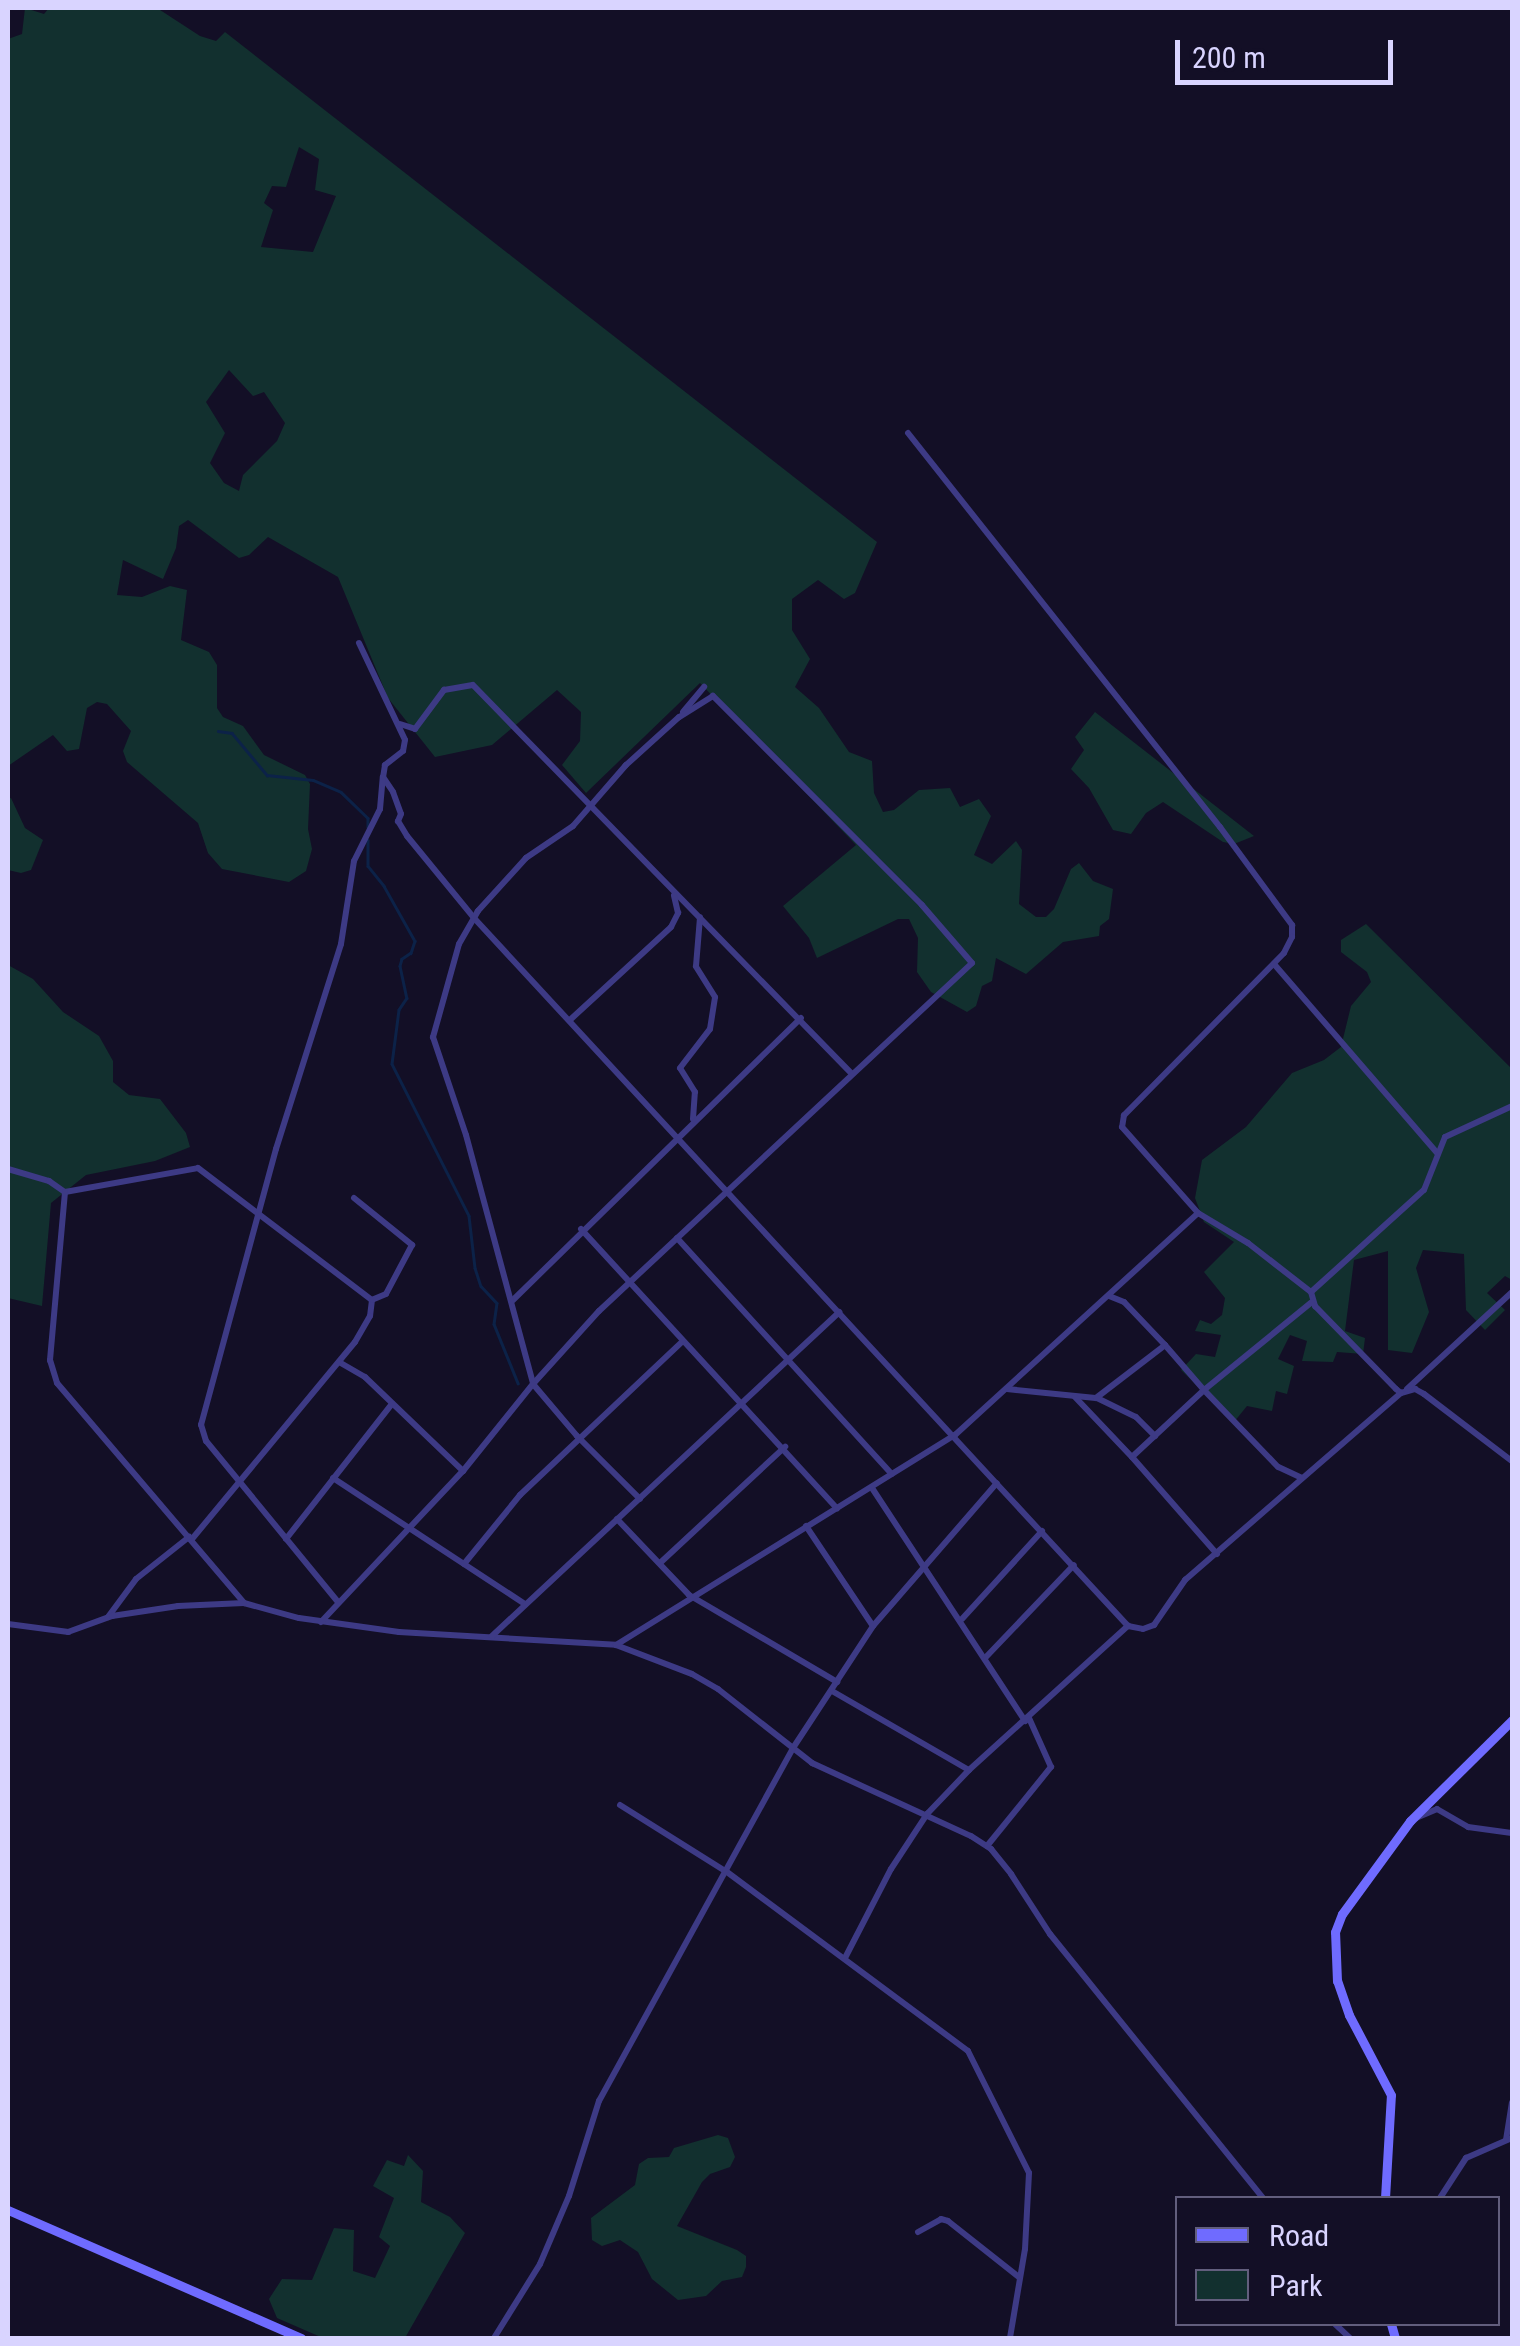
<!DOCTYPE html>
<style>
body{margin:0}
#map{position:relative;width:1520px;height:2346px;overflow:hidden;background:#130f26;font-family:"Roboto Condensed",sans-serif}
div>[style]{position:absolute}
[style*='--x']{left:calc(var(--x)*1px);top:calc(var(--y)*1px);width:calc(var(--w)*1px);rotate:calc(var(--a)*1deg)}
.green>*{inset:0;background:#12302f}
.stream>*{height:2.5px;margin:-1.25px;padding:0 1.25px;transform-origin:1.25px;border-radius:1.25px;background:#0c2248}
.street>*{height:6px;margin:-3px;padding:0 3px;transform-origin:3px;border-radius:3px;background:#3d3a85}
.secondary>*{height:9px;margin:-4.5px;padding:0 4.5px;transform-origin:4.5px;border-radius:4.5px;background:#6f6bff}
span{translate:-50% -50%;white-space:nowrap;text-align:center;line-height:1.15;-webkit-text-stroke:8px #130f26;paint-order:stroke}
.frame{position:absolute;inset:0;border:10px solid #d9d4ff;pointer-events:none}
.legend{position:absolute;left:1175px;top:2196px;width:325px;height:130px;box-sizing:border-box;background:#130f26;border:2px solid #625e7d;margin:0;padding:12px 18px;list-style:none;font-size:30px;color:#d9d4ff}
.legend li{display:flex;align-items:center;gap:20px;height:50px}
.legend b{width:50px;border:2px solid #625e7d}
.scale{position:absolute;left:1175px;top:40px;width:218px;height:45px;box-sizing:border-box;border:5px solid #d9d4ff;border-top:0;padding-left:12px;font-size:30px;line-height:35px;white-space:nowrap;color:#d9d4ff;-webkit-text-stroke:8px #130f26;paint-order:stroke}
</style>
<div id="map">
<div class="green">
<div style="clip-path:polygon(evenodd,25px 8px,44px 14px,49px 8px,157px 8px,200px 36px,216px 41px,225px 32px,877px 542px,855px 593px,844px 599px,818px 580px,792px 599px,792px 630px,810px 659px,795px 687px,819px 708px,849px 752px,872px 761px,874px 793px,883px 812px,894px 810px,919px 790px,950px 788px,960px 807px,979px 799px,991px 816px,974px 855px,992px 864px,1016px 841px,1022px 850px,1019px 904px,1036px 917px,1046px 917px,1054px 909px,1071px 869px,1079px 863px,1093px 881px,1113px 889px,1109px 919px,1100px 926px,1099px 936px,1063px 942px,1026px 974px,996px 958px,992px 981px,982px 986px,976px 1006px,967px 1012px,931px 992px,917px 972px,918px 938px,909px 919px,898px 919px,817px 958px,809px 938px,783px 906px,856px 845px,700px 683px,586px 793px,562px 765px,580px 741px,581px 712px,557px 690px,492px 745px,435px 757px,388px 698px,338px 577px,268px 537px,249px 555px,239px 558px,188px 520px,179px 526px,176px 548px,163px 579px,123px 560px,117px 595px,142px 597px,170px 586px,187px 590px,181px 640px,209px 652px,217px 665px,217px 708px,223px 717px,243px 726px,264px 755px,305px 775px,310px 784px,308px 829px,312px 849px,306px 871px,289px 882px,222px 869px,208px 853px,198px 823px,127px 762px,123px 751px,131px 731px,107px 704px,97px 702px,87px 708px,79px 749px,67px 751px,53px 735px,8px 766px,8px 39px,22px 34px,25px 8px,299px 147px,319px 159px,315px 190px,336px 196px,313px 252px,261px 247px,273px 210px,264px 203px,272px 186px,286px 187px,299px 147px,25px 8px,229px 370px,253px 396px,264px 392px,285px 423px,277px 441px,243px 475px,239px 491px,224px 483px,210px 463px,225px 433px,206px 402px,229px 370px)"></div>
<div style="clip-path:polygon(1095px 712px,1254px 836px,1234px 844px,1223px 842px,1163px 802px,1146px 813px,1131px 834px,1113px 830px,1089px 788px,1071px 769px,1084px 750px,1075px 737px)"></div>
<div style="clip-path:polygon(11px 798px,25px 828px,43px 840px,31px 870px,21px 873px,8px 870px,8px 799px)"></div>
<div style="clip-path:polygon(1366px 924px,1512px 1069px,1512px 1280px,1505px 1276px,1487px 1293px,1505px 1310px,1485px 1330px,1466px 1310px,1464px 1254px,1423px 1250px,1416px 1268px,1429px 1312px,1412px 1353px,1388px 1350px,1388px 1251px,1354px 1260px,1345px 1331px,1365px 1338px,1363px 1354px,1337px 1352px,1333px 1362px,1302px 1361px,1307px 1341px,1290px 1335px,1278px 1359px,1294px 1366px,1287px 1394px,1276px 1391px,1272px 1411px,1247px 1406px,1234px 1422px,1181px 1370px,1196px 1354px,1215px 1357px,1221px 1335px,1195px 1331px,1200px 1320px,1211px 1324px,1222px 1315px,1225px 1298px,1204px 1272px,1234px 1242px,1204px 1222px,1195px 1198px,1202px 1160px,1246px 1127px,1292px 1073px,1324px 1060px,1341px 1047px,1351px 1006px,1371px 982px,1367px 972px,1341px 952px,1341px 940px)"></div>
<div style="clip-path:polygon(8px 965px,33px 979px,63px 1012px,99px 1036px,113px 1061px,113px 1082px,129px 1095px,160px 1099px,186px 1133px,190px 1147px,155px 1161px,86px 1175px,51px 1203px,42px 1306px,8px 1298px)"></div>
<div style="clip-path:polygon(718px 2135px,728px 2138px,735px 2157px,730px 2167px,710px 2174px,702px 2182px,677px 2226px,737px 2250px,746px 2256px,746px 2267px,742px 2277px,722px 2281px,706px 2296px,678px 2300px,652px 2279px,638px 2252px,620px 2240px,602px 2246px,592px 2240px,591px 2218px,635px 2185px,639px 2164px,648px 2158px,669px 2157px,674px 2148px)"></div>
<div style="clip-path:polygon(408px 2155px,423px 2171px,421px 2202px,450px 2217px,465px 2233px,405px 2338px,323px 2338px,277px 2318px,269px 2299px,282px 2279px,312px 2280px,334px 2228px,354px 2230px,353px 2271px,375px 2278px,390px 2246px,379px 2237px,394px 2198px,373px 2186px,387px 2160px,404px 2166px)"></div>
</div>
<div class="stream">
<div style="--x:218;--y:731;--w:14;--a:8"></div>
<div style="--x:232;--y:733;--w:55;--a:50.2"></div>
<div style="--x:267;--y:775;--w:46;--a:6.2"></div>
<div style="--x:313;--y:780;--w:30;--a:23"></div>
<div style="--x:341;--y:792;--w:37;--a:44"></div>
<div style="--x:368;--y:818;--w:9;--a:90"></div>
<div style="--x:368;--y:840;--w:26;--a:90"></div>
<div style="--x:368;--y:866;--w:26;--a:51"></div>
<div style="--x:384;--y:886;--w:63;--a:60.6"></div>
<div style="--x:415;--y:941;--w:13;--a:108"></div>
<div style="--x:411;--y:953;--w:11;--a:146"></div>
<div style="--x:402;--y:959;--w:7;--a:106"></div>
<div style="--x:400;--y:966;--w:33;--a:78"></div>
<div style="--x:407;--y:998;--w:14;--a:124"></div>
<div style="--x:399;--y:1010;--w:54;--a:97.4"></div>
<div style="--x:392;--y:1064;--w:170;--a:63.1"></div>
<div style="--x:469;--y:1216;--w:52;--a:83.4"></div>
<div style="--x:475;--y:1268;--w:19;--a:72"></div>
<div style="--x:481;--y:1286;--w:23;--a:47"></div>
<div style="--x:497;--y:1303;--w:21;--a:98"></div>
<div style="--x:494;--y:1324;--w:64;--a:67.9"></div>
</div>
<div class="street">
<div style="--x:908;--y:433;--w:503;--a:51.63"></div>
<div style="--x:1220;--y:827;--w:122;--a:53.7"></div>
<div style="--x:1292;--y:925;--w:12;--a:90"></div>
<div style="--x:1292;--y:937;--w:18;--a:117"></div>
<div style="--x:1284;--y:953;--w:228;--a:134.6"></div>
<div style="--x:1124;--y:1115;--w:12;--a:99"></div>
<div style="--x:1122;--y:1127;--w:115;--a:48.5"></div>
<div style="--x:1198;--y:1213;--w:58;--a:31"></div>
<div style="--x:1248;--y:1243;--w:80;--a:37.9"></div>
<div style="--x:1311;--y:1292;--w:15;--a:74"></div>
<div style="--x:1315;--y:1306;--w:116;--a:45.7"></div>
<div style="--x:1396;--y:1389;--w:6;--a:39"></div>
<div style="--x:1401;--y:1393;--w:15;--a:-16"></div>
<div style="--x:1415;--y:1389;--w:10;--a:29"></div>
<div style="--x:1424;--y:1394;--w:111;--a:37.3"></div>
<div style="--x:359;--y:643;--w:107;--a:64.6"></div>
<div style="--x:405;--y:740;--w:11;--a:100"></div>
<div style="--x:403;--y:751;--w:23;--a:142"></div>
<div style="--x:385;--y:765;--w:12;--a:99"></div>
<div style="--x:383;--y:777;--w:18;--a:56"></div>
<div style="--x:393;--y:792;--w:23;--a:70"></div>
<div style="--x:401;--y:814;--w:8;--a:113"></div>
<div style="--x:398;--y:821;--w:17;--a:59"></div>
<div style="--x:407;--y:836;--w:106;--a:50.7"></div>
<div style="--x:474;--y:918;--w:964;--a:47.27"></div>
<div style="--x:1128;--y:1626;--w:15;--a:11"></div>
<div style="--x:1143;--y:1629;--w:12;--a:-20"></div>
<div style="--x:1154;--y:1625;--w:55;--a:-55.4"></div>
<div style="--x:1185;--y:1580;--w:286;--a:-40.9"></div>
<div style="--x:683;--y:712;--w:33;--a:-50"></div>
<div style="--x:400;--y:724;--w:16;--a:18"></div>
<div style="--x:415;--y:729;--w:49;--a:-53.4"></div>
<div style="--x:444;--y:690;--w:29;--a:-10"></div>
<div style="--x:473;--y:685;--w:543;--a:45.75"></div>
<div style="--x:1274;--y:964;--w:250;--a:49.2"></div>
<div style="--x:571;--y:1019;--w:136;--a:-42.6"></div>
<div style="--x:671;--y:927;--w:16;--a:-63"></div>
<div style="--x:678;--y:913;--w:18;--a:-103"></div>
<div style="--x:693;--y:1119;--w:27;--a:-86"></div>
<div style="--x:695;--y:1092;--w:28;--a:-122"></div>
<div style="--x:680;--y:1068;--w:49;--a:-52.4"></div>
<div style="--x:710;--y:1029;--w:32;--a:-81"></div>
<div style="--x:715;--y:997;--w:36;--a:-122"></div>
<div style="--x:696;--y:966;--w:49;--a:-85.3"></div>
<div style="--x:8;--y:1169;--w:43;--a:16.3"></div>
<div style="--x:49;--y:1181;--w:19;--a:35"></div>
<div style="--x:65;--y:1192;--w:135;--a:-10.2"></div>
<div style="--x:198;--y:1168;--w:218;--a:37.2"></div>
<div style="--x:372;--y:1300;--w:16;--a:97"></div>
<div style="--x:370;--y:1316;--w:30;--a:120"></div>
<div style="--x:355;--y:1342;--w:257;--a:129.6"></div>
<div style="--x:65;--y:1192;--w:169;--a:95.1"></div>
<div style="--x:50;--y:1360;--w:24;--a:73"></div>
<div style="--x:57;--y:1383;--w:289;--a:49.6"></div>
<div style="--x:244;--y:1603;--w:57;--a:15.3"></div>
<div style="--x:299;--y:1618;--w:101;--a:8"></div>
<div style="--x:399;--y:1632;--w:217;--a:3.4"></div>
<div style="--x:616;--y:1645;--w:81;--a:20.9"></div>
<div style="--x:692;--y:1674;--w:30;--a:30"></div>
<div style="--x:718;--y:1689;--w:120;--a:38.2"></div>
<div style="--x:812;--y:1763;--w:175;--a:24.7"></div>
<div style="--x:971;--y:1836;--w:24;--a:33"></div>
<div style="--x:991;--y:1849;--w:32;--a:51"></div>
<div style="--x:1011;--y:1874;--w:72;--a:57"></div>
<div style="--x:1050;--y:1934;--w:339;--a:51.1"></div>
<div style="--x:354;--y:1198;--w:75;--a:39"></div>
<div style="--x:412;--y:1245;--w:55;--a:118"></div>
<div style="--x:386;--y:1294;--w:15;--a:157"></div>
<div style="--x:581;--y:1229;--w:379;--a:47.5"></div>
<div style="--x:677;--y:1238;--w:319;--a:47.7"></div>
<div style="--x:1311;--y:1292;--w:152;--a:-42.1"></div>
<div style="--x:1424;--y:1190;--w:57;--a:-68.4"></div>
<div style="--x:1445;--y:1137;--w:74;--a:-24.8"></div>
<div style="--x:513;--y:1300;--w:403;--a:-44.4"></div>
<div style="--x:1165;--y:1345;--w:60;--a:49.1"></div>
<div style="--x:1204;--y:1390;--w:98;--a:137.1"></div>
<div style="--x:1132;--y:1457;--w:129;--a:48.8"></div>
<div style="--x:339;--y:1362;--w:30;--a:30"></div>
<div style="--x:365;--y:1377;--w:136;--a:43.8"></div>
<div style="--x:1007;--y:1389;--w:89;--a:5.8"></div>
<div style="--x:1096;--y:1398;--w:87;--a:-37.5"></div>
<div style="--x:1165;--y:1345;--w:59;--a:-133.6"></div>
<div style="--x:1124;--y:1302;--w:16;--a:-158"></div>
<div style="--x:1407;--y:1389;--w:143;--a:-42.7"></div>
<div style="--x:1075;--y:1397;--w:83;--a:46.5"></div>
<div style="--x:1097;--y:1398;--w:43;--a:26"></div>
<div style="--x:1136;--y:1417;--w:27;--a:45"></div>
<div style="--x:333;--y:1478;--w:230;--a:33.3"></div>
<div style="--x:1302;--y:1478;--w:26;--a:-155"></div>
<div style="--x:1278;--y:1467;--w:107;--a:-133.9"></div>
<div style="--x:1204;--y:1390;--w:139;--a:-39.2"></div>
<div style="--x:872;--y:1488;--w:279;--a:56.7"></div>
<div style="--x:617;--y:1519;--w:105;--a:46.5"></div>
<div style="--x:689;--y:1595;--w:172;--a:30.4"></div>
<div style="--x:806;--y:1526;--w:120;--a:56.2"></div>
<div style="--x:286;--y:1539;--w:172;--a:-51.9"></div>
<div style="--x:660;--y:1563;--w:171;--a:-42.9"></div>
<div style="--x:464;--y:1564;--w:89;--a:-50.9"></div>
<div style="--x:520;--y:1495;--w:224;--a:-43.4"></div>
<div style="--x:338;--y:1602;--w:208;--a:-129.3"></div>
<div style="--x:206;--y:1441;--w:17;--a:-107"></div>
<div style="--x:201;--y:1425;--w:286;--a:-74.8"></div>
<div style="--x:276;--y:1149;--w:215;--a:-72.4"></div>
<div style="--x:341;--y:944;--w:84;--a:-81.1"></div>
<div style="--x:354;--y:861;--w:58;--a:-63.4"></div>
<div style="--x:380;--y:809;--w:32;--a:-85"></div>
<div style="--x:108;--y:1617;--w:47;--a:-53.6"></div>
<div style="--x:136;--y:1579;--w:68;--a:-38.4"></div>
<div style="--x:962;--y:1619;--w:119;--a:-47.7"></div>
<div style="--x:321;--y:1622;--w:207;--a:-46.8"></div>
<div style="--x:463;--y:1471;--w:112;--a:-51.2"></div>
<div style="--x:533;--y:1384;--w:98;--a:-47.9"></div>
<div style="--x:599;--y:1311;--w:510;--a:-43.01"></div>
<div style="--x:972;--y:963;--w:77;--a:-130.8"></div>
<div style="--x:922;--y:905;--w:296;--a:-135"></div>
<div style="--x:713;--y:696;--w:40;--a:148"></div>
<div style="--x:679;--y:717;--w:72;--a:137.8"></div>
<div style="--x:626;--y:765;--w:81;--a:131"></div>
<div style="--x:573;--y:826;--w:57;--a:145.8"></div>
<div style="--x:526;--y:858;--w:72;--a:132.2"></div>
<div style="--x:478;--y:911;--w:38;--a:120"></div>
<div style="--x:459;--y:944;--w:97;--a:105.6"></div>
<div style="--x:433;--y:1037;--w:103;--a:71.4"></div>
<div style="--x:466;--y:1135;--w:258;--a:74.9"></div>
<div style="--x:533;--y:1384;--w:68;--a:49.8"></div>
<div style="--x:577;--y:1436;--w:89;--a:45"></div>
<div style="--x:8;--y:1624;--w:61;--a:7.6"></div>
<div style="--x:68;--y:1632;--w:47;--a:-20"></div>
<div style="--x:112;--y:1616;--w:67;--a:-8.6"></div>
<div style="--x:178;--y:1606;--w:66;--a:-2.6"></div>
<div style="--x:492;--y:1636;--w:475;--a:-43"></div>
<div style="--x:616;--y:1645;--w:399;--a:-31.8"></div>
<div style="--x:955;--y:1435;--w:329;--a:-42.4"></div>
<div style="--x:986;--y:1657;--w:127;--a:-46.3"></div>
<div style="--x:832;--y:1691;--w:158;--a:30"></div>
<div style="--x:620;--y:1805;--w:126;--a:32.1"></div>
<div style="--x:727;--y:1872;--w:300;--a:36.6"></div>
<div style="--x:968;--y:2051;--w:136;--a:63.4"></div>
<div style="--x:1029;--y:2173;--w:76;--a:93"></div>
<div style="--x:1025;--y:2249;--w:90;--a:99.6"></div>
<div style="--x:1416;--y:1818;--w:23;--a:-23"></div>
<div style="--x:1437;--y:1809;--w:36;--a:30"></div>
<div style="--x:1468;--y:1827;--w:44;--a:7.8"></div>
<div style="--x:987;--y:1846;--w:102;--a:-51"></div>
<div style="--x:1051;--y:1767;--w:54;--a:-114.2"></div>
<div style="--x:845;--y:1958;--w:100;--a:-62.7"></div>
<div style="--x:891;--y:1869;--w:66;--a:-56.8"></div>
<div style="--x:927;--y:1814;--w:61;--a:-46.3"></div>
<div style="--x:969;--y:1770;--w:215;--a:-42.2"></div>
<div style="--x:1506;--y:2140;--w:38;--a:-81"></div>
<div style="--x:1440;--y:2198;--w:48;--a:-57"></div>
<div style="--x:1466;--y:2158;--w:50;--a:-23.5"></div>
<div style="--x:918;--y:2232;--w:26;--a:-29"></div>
<div style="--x:941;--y:2219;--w:7;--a:16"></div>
<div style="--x:948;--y:2221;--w:90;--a:38.3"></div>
<div style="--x:1335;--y:2324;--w:21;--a:43"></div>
<div style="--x:494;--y:2338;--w:87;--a:-58.1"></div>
<div style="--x:540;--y:2264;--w:74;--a:-66.9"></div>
<div style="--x:569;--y:2196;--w:100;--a:-72.5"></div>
<div style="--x:599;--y:2101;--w:403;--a:-61.2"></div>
<div style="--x:793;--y:1748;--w:146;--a:-56.7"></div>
<div style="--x:873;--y:1626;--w:189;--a:-49.1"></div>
</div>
<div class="secondary">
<div style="--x:1385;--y:2198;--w:103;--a:-86.7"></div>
<div style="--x:1391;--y:2095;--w:90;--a:-117.7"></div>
<div style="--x:1349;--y:2015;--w:36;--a:-109"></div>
<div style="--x:1337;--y:1981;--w:49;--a:-92.3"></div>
<div style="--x:1335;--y:1932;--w:19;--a:-69"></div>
<div style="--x:1342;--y:1914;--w:115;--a:-53.8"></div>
<div style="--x:1410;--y:1821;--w:144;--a:-44.7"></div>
<div style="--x:8;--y:2210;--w:320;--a:23.6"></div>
<div style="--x:1391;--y:2324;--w:15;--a:74"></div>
</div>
<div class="frame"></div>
<ul class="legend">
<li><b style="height:12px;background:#6f6bff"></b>Road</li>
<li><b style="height:28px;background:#12302f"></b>Park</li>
</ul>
<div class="scale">200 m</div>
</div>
